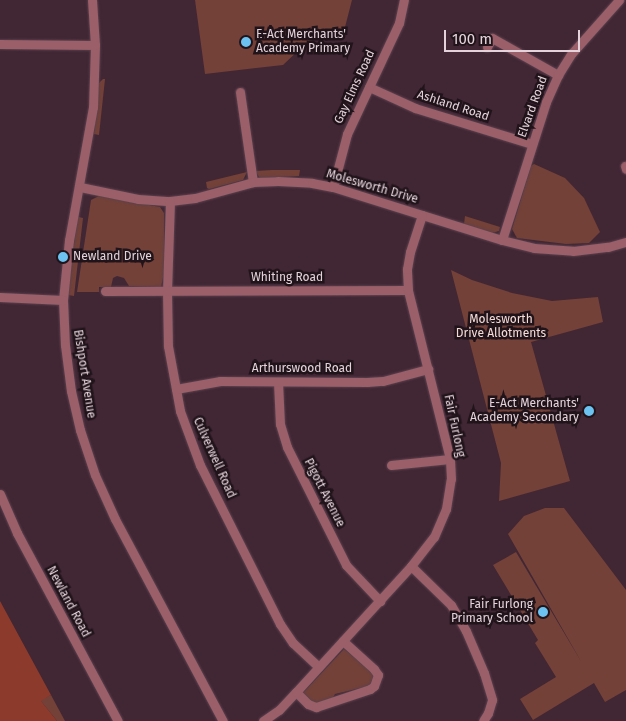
<!DOCTYPE html>
<style>
body{margin:0}
#map{position:relative;width:626px;height:721px;overflow:hidden;background:#412634;font-family:"Fira Sans",sans-serif}
div>[style]{position:absolute}
[style*='--x']{left:calc(var(--x)*1px);top:calc(var(--y)*1px);width:calc(var(--w)*1px);rotate:calc(var(--a)*1deg)}
.green>*{inset:0;background:#734138}
.forest>*{inset:0;background:#8b3a2c}
.roads{filter:drop-shadow(0 0 1px #5b424f) drop-shadow(0 0 1px #5b424f)}
.street>*{height:9px;margin:-4.5px;padding:0 4.5px;transform-origin:4.5px;border-radius:4.5px;background:#9a5f68}
.dots>*{width:14px;height:14px;translate:-50% -50%;box-sizing:border-box;border:2px solid #20131a;border-radius:50%}
span{translate:-50% -50%;white-space:nowrap;text-align:center;line-height:1.15;-webkit-text-stroke:5px #20131a;paint-order:stroke}
.poi-label{font-size:12px;color:#e5d3db}
.left{translate:0 -50%;text-align:left}
.right{translate:-100% -50%;text-align:right}
.street-label{font-size:12px;color:#e5d3db}
.park-label{font-size:12px;color:#f6ddd8}
.scale{position:absolute;left:444px;top:30px;width:136px;height:22px;box-sizing:border-box;border:2px solid #e5d3db;border-top:0;padding-left:6px;font-size:15px;line-height:18px;white-space:nowrap;color:#e5d3db;-webkit-text-stroke:4px #20131a;paint-order:stroke}
</style>
<div id="map">
<div class="green">
<div style="clip-path:polygon(195px 0,352px 0,344px 31px,321px 35px,302px 47px,283px 65px,205px 74px)"></div>
<div style="clip-path:polygon(103px 79px,105px 79px,99px 135px,94px 134px,99px 83px)"></div>
<div style="clip-path:polygon(534px 164px,565px 178px,584px 198px,600px 232px,589px 243px,566px 244px,517px 238px,512px 229px,531px 166px)"></div>
<div style="clip-path:polygon(272px 170px,300px 170px,299px 176px,260px 178px,255px 171px)"></div>
<div style="clip-path:polygon(247px 172px,243px 180px,209px 189px,207px 188px,206px 182px)"></div>
<div style="clip-path:polygon(99px 196px,160px 207px,164px 213px,164px 273px,161px 287px,129px 286px,124px 278px,117px 276px,113px 278px,111px 287px,99px 287px,99px 292px,77px 292px,91px 200px)"></div>
<div style="clip-path:polygon(75px 216px,83px 218px,74px 296px,68px 295px,68px 285px,77px 223px)"></div>
<div style="clip-path:polygon(465px 216px,500px 227px,499px 231px,492px 233px,464px 224px)"></div>
<div style="clip-path:polygon(451px 270px,472px 280px,512px 293px,552px 301px,598px 297px,603px 322px,531px 342px,570px 481px,499px 501px,501px 463px)"></div>
<div style="clip-path:polygon(545px 508px,564px 508px,626px 590px,626px 690px,605px 702px,594px 683px,533px 720px,520px 699px,556px 677px,535px 643px,538px 640px,493px 565px,516px 552px,582px 663px,508px 534px,524px 516px)"></div>
<div style="clip-path:polygon(344px 649px,370px 670px,374px 677px,369px 686px,335px 694px,332px 699px,317px 704px,310px 702px,302px 694px)"></div>
<div style="clip-path:polygon(51px 695px,65px 721px,57px 721px,40px 700px)"></div>
</div>
<div class="forest">
<div style="clip-path:polygon(0 601px,51px 695px,41px 701px,57px 721px,0 721px)"></div>
</div>
<div class="roads">
<div class="street">
<div style="--x:92;--y:0;--w:45;--a:86.2"></div>
<div style="--x:95;--y:45;--w:62;--a:91.8"></div>
<div style="--x:93;--y:107;--w:135;--a:100.2"></div>
<div style="--x:69;--y:240;--w:60;--a:95.7"></div>
<div style="--x:63;--y:300;--w:45;--a:87.5"></div>
<div style="--x:65;--y:345;--w:46;--a:82.6"></div>
<div style="--x:71;--y:391;--w:40;--a:77"></div>
<div style="--x:80;--y:430;--w:47;--a:71.6"></div>
<div style="--x:95;--y:475;--w:48;--a:65.6"></div>
<div style="--x:115;--y:519;--w:229;--a:61.9"></div>
<div style="--x:0;--y:44;--w:95;--a:0.6"></div>
<div style="--x:487;--y:47;--w:10;--a:-61"></div>
<div style="--x:492;--y:38;--w:76;--a:29.3"></div>
<div style="--x:369;--y:87;--w:51;--a:24.5"></div>
<div style="--x:415;--y:108;--w:122;--a:17.1"></div>
<div style="--x:240;--y:92;--w:91;--a:81.8"></div>
<div style="--x:625;--y:166;--w:3;--a:72"></div>
<div style="--x:80;--y:187;--w:59;--a:11.7"></div>
<div style="--x:138;--y:199;--w:32;--a:4"></div>
<div style="--x:170;--y:201;--w:25;--a:-7"></div>
<div style="--x:195;--y:198;--w:60;--a:-15.4"></div>
<div style="--x:253;--y:182;--w:25;--a:-2"></div>
<div style="--x:278;--y:181;--w:34;--a:3"></div>
<div style="--x:312;--y:183;--w:21;--a:11"></div>
<div style="--x:333;--y:187;--w:177;--a:17.4"></div>
<div style="--x:502;--y:240;--w:33;--a:14"></div>
<div style="--x:534;--y:248;--w:39;--a:4"></div>
<div style="--x:573;--y:251;--w:35;--a:-7"></div>
<div style="--x:608;--y:247;--w:19;--a:-16"></div>
<div style="--x:333;--y:187;--w:55;--a:-75.2"></div>
<div style="--x:347;--y:134;--w:123;--a:-64.9"></div>
<div style="--x:399;--y:23;--w:24;--a:-78"></div>
<div style="--x:170;--y:201;--w:90;--a:91.9"></div>
<div style="--x:167;--y:291;--w:55;--a:89"></div>
<div style="--x:168;--y:346;--w:66;--a:79.5"></div>
<div style="--x:180;--y:411;--w:58;--a:69.7"></div>
<div style="--x:200;--y:465;--w:178;--a:63.3"></div>
<div style="--x:280;--y:624;--w:23;--a:56"></div>
<div style="--x:293;--y:643;--w:35;--a:43"></div>
<div style="--x:502;--y:240;--w:145;--a:-72.3"></div>
<div style="--x:546;--y:102;--w:30;--a:-66"></div>
<div style="--x:558;--y:75;--w:26;--a:-58"></div>
<div style="--x:572;--y:53;--w:71;--a:-48.4"></div>
<div style="--x:105;--y:291;--w:303;--a:-0.2"></div>
<div style="--x:0;--y:297;--w:63;--a:2.7"></div>
<div style="--x:278;--y:382;--w:42;--a:87.3"></div>
<div style="--x:280;--y:424;--w:24;--a:73"></div>
<div style="--x:287;--y:447;--w:132;--a:63.4"></div>
<div style="--x:346;--y:565;--w:50;--a:46.6"></div>
<div style="--x:176;--y:389;--w:45;--a:-10.3"></div>
<div style="--x:220;--y:381;--w:147;--a:0.4"></div>
<div style="--x:367;--y:382;--w:16;--a:-4"></div>
<div style="--x:383;--y:381;--w:47;--a:-14.9"></div>
<div style="--x:391;--y:465;--w:59;--a:-5.8"></div>
<div style="--x:0;--y:494;--w:43;--a:66.4"></div>
<div style="--x:17;--y:533;--w:213;--a:61.8"></div>
<div style="--x:411;--y:566;--w:56;--a:44.3"></div>
<div style="--x:451;--y:605;--w:30;--a:60"></div>
<div style="--x:466;--y:631;--w:46;--a:66.8"></div>
<div style="--x:484;--y:673;--w:28;--a:73"></div>
<div style="--x:492;--y:700;--w:14;--a:107"></div>
<div style="--x:488;--y:713;--w:9;--a:122"></div>
<div style="--x:296;--y:692;--w:17;--a:45"></div>
<div style="--x:308;--y:704;--w:9;--a:21"></div>
<div style="--x:316;--y:707;--w:57;--a:-18.4"></div>
<div style="--x:370;--y:689;--w:5;--a:-37"></div>
<div style="--x:374;--y:686;--w:12;--a:-70"></div>
<div style="--x:378;--y:675;--w:7;--a:-124"></div>
<div style="--x:374;--y:669;--w:42;--a:-137.9"></div>
<div style="--x:263;--y:721;--w:19;--a:-35"></div>
<div style="--x:279;--y:710;--w:25;--a:-47"></div>
<div style="--x:296;--y:692;--w:171;--a:-47.6"></div>
<div style="--x:411;--y:566;--w:37;--a:-52"></div>
<div style="--x:434;--y:537;--w:30;--a:-67"></div>
<div style="--x:446;--y:509;--w:30;--a:-81"></div>
<div style="--x:451;--y:479;--w:20;--a:-93"></div>
<div style="--x:450;--y:459;--w:174;--a:-104"></div>
<div style="--x:408;--y:290;--w:21;--a:-93"></div>
<div style="--x:407;--y:269;--w:17;--a:-80"></div>
<div style="--x:410;--y:252;--w:39;--a:-72"></div>
</div>
</div>
<div class="dots">
<div style="left:246px;top:42px;background:#6cc3f2"></div>
<div style="left:63px;top:257px;background:#6cc3f2"></div>
<div style="left:589px;top:411px;background:#6cc3f2"></div>
<div style="left:543px;top:612px;background:#6cc3f2"></div>
</div>
<div class="poi-label">
<span class="left" style="left:256px;top:42px">E-Act Merchants'<br>Academy Primary</span>
<span class="left" style="left:73px;top:257px">Newland Drive</span>
<span class="right" style="left:579px;top:411px">E-Act Merchants'<br>Academy Secondary</span>
<span class="right" style="left:533px;top:612px">Fair Furlong<br>Primary School</span>
</div>
<div class="street-label">
<span style="left:355px;top:87px;rotate:-65deg">Gay Elms Road</span>
<span style="left:453px;top:106px;rotate:18deg">Ashland Road</span>
<span style="left:533px;top:107px;rotate:-70deg">Elvard Road</span>
<span style="left:372px;top:187px;rotate:16deg">Molesworth Drive</span>
<span style="left:287px;top:278px">Whiting Road</span>
<span style="left:302px;top:369px">Arthurswood Road</span>
<span style="left:84px;top:374px;rotate:81deg">Bishport Avenue</span>
<span style="left:454px;top:426px;rotate:78deg">Fair Furlong</span>
<span style="left:214px;top:458px;rotate:66deg">Culverwell Road</span>
<span style="left:324px;top:493px;rotate:63deg">Pigott Avenue</span>
<span style="left:68px;top:602px;rotate:62deg">Newland Road</span>
</div>
<div class="park-label">
<span style="left:501px;top:327px">Molesworth<br>Drive Allotments</span>
</div>
<div class="scale">100 m</div>
</div>
